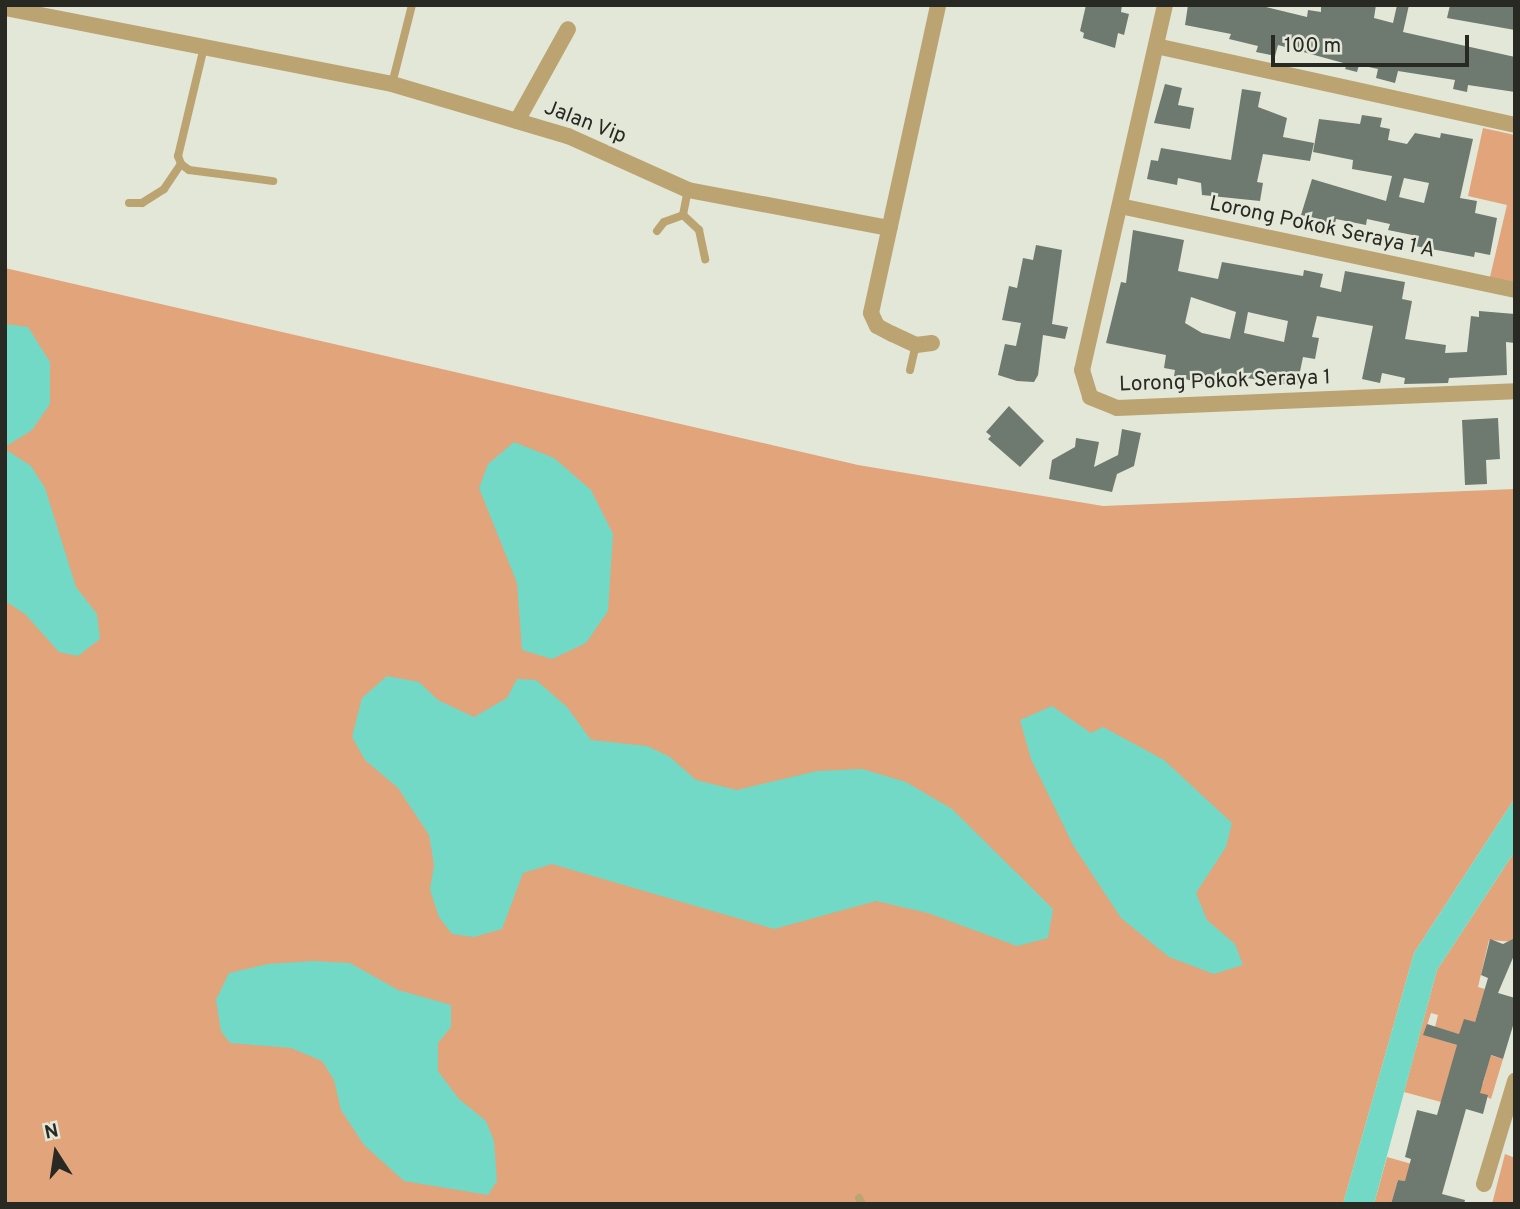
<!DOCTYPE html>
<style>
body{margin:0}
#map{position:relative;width:1520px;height:1209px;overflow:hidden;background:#e3e7d7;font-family:Overpass,sans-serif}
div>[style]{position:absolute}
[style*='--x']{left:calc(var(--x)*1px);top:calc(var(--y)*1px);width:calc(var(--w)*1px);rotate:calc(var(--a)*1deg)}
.green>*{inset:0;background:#e2a47a}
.water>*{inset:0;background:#71d9c6}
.building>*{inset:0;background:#6e7a70}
.service>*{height:8px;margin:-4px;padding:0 4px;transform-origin:4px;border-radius:4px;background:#bba471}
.minor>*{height:16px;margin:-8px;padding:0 8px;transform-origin:8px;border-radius:8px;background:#bba471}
span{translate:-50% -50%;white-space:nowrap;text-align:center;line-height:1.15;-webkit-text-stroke:5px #e3e7d7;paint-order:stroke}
.street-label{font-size:21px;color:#282923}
.frame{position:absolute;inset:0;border:7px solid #282923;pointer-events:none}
.north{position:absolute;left:21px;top:1118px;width:70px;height:70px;-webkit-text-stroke:5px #e3e7d7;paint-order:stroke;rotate:348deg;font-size:19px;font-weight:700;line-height:28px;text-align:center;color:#282923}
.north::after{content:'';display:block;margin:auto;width:24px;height:32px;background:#282923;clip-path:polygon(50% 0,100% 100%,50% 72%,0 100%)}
.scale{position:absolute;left:1271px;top:35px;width:198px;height:32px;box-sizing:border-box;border:4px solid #282923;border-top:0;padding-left:9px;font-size:21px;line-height:24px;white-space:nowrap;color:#282923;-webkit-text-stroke:5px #e3e7d7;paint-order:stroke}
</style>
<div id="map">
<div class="green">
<div style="clip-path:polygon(1483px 128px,1515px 135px,1515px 283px,1490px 277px,1507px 205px,1468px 196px)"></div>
<div style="clip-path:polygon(5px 268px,858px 465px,1103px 506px,1515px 489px,1515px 798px,1414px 953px,1343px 1204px,5px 1204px)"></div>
<div style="clip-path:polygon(1515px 851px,1515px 942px,1489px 940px,1478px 987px,1485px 989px,1475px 1022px,1459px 1034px,1435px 1027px,1438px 1015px,1431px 1013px,1424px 1035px,1503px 1059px,1491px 1099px,1473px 1090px,1483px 1084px,1489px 1060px,1441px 1102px,1404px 1092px,1437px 970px)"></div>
<div style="clip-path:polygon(1505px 1154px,1515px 1158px,1515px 1204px,1492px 1204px)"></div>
<div style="clip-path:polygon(1387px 1157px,1419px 1166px,1405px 1181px,1398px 1180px,1391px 1204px,1374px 1204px)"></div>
</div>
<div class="water">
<div style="clip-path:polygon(5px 324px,28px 327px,50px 362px,50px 404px,32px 430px,5px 447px)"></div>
<div style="clip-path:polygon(514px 442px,554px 458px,591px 490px,613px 534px,608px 611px,586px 643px,552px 659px,522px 650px,517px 583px,479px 488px,488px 464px)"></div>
<div style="clip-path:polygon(5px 449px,31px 466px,45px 488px,76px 587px,97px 614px,100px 639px,78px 656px,59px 652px,25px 614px,5px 601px)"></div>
<div style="clip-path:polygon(387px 676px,419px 682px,438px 700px,474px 717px,507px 698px,517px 679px,536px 680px,567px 707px,591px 740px,647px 746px,670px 757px,696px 780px,737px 790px,817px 771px,862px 769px,906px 782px,952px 809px,1053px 909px,1048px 938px,1017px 946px,928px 913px,876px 901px,774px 929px,552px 864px,523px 873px,502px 929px,474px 937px,452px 934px,439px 917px,430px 890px,434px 865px,429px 835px,398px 788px,365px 760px,352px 737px,362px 698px)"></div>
<div style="clip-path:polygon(1052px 706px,1091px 733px,1103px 727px,1164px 760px,1232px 823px,1226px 847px,1196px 893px,1207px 920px,1235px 944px,1243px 965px,1214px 974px,1169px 957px,1121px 918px,1073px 845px,1031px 759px,1020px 720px)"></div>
<div style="clip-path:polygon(1515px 798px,1515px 851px,1437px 970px,1374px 1204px,1343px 1204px,1414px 953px)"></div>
<div style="clip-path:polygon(313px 961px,350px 963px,398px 990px,451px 1005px,451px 1027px,438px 1043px,438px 1071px,459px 1099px,486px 1121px,494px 1141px,497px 1181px,488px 1195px,404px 1181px,364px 1145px,341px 1110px,334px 1080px,322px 1061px,291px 1048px,230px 1043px,221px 1031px,216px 1000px,229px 973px,268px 964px)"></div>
</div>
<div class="building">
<div style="clip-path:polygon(1086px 5px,1122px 5px,1121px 12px,1129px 14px,1124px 35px,1118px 33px,1115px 48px,1083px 38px,1084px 33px,1080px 31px)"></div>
<div style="clip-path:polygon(1188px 5px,1266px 7px,1307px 17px,1308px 10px,1321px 12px,1321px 5px,1376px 5px,1374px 18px,1393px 23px,1397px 5px,1409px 5px,1403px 32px,1515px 57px,1515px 92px,1468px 85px,1467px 92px,1453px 89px,1455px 80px,1398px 71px,1395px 83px,1376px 78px,1378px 69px,1359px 65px,1357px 72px,1345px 69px,1347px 64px,1278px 45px,1275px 56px,1256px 52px,1258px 46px,1229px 39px,1231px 34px,1185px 25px)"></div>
<div style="clip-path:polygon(1450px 5px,1515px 5px,1515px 30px,1447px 18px)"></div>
<div style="clip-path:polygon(1165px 84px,1182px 88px,1178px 105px,1194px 108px,1190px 129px,1154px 123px)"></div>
<div style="clip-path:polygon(1242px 89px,1261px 92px,1258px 107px,1287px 118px,1283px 137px,1314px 143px,1310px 161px,1263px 154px,1257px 182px,1263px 183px,1260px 201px,1202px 195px,1201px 183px,1178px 178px,1177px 185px,1147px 179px,1151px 160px,1158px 161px,1161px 148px,1231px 160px)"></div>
<div style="clip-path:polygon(evenodd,1362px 115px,1382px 118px,1380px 127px,1390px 129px,1388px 140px,1407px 144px,1415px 133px,1440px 138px,1441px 133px,1473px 139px,1460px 198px,1477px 201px,1475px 213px,1497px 218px,1490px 255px,1475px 252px,1474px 257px,1415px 246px,1417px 236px,1388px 230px,1390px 224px,1367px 219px,1366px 225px,1336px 219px,1332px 236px,1314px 233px,1318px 219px,1301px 215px,1312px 179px,1386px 201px,1392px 176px,1352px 169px,1353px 160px,1313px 152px,1319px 119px,1360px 124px,1362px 115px,1404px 178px,1429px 183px,1424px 203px,1399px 197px,1404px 178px)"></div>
<div style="clip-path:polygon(evenodd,1133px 230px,1184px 240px,1178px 271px,1218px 279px,1222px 262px,1303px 276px,1304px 270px,1323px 274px,1320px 287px,1341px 292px,1345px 271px,1405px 282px,1402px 299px,1412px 301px,1405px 339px,1446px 345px,1445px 353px,1467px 352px,1471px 316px,1479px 317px,1479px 311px,1515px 314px,1515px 343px,1506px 342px,1507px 375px,1449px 378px,1448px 383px,1404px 384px,1405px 378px,1382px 373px,1380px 383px,1362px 379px,1373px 326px,1317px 316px,1312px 337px,1319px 338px,1315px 359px,1303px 357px,1297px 386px,1234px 376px,1221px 377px,1219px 388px,1174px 376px,1175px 370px,1164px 368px,1166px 355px,1106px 343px,1121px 282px,1126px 283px,1133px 230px,1191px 297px,1236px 312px,1230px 339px,1202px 333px,1185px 323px,1191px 297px,1133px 230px,1248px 312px,1288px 321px,1284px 342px,1244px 333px,1248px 312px)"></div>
<div style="clip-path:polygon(1036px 245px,1062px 250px,1052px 324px,1068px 327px,1065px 339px,1043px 335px,1038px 375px,1034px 382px,1017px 381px,998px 375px,1005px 344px,1016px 346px,1021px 323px,1002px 320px,1009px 286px,1017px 288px,1023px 258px,1033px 260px)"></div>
<div style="clip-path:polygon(1009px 406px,1044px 441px,1020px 467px,988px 439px,991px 436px,986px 432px)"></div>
<div style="clip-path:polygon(1498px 418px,1500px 459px,1486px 460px,1487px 484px,1465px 485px,1462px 420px)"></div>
<div style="clip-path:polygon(1122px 429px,1141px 433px,1134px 466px,1117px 474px,1112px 492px,1049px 479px,1052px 460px,1075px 447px,1076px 438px,1099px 442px,1094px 467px,1118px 455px)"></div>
<div style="clip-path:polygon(1515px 938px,1515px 953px,1498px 993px,1515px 998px,1515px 1019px,1503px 1059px,1491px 1055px,1480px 1093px,1488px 1095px,1483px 1114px,1466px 1109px,1442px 1194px,1465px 1200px,1464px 1204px,1391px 1204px,1398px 1180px,1405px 1181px,1411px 1159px,1405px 1157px,1417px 1110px,1437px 1115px,1457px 1045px,1423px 1035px,1427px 1024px,1459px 1034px,1464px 1019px,1475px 1022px,1488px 978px,1481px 975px,1490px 939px,1503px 944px)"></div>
</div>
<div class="service">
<div style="--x:204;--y:47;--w:112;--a:103.4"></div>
<div style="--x:178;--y:156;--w:9;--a:69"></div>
<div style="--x:181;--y:164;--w:10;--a:37"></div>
<div style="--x:189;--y:170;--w:85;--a:7.5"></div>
<div style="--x:392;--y:84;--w:81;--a:-75.8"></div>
<div style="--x:129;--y:203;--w:13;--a:0"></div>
<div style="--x:142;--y:203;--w:26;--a:-32"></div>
<div style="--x:164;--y:189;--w:30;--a:-56"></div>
<div style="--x:683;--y:215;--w:22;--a:43"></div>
<div style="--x:699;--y:230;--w:30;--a:78"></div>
<div style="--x:657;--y:231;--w:11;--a:-52"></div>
<div style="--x:664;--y:222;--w:20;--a:-20"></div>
<div style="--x:683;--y:215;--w:25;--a:-79"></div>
<div style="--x:910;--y:370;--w:26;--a:-77"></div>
<div style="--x:859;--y:1198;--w:7;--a:63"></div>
</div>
<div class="minor">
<div style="--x:1165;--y:5;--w:374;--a:102.8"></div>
<div style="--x:1082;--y:370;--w:28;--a:73"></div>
<div style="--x:1090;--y:397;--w:29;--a:22"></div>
<div style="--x:1117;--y:408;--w:398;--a:-2.4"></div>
<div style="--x:5;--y:8;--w:394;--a:11.1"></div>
<div style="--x:392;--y:84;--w:184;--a:16.5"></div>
<div style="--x:568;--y:136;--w:132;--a:24.2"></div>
<div style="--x:688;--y:190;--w:205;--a:10.7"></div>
<div style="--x:1156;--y:46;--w:368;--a:12.4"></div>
<div style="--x:517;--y:121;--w:105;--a:-61"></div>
<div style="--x:1120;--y:206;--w:404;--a:12"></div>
<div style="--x:932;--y:343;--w:16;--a:173"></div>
<div style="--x:916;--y:345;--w:26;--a:-155"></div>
<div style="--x:892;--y:334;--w:17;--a:-152"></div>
<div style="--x:877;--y:326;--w:14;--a:-115"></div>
<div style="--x:871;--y:313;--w:315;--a:-77.7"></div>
<div style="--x:1484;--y:1184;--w:108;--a:-73.2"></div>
</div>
<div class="street-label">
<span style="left:585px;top:123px;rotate:21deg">Jalan Vip</span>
<span style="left:1322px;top:228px;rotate:12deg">Lorong Pokok Seraya 1 A</span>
<span style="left:1225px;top:382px;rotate:-2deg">Lorong Pokok Seraya 1</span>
</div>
<div class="frame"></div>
<div class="north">N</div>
<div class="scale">100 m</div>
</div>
